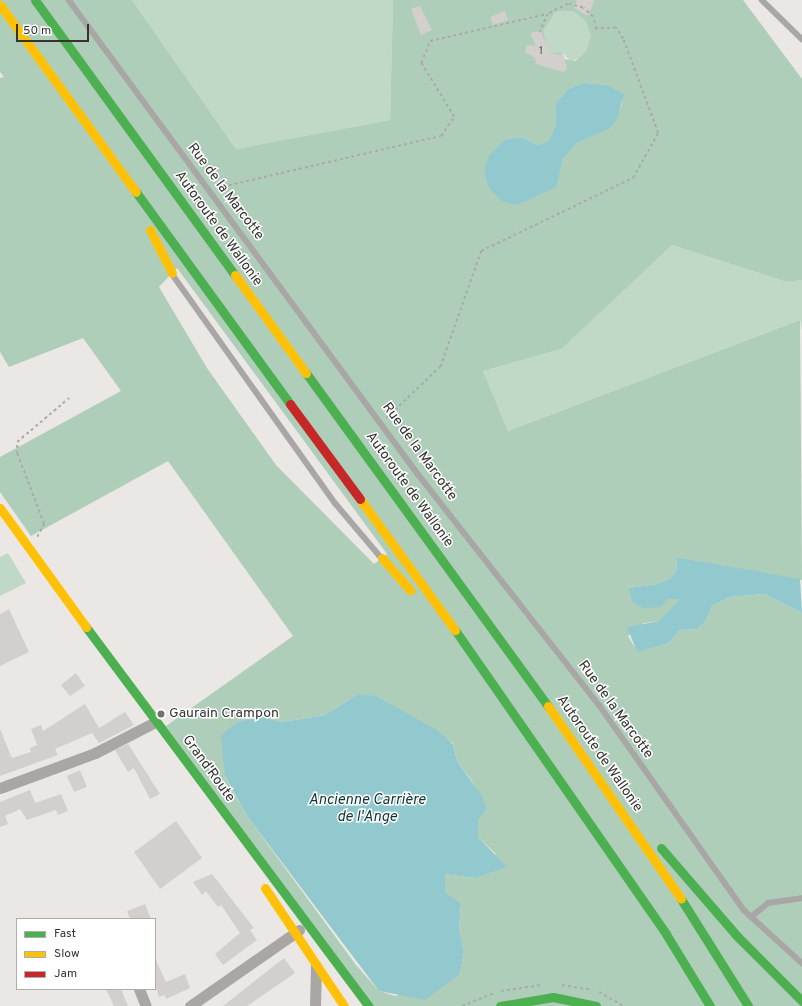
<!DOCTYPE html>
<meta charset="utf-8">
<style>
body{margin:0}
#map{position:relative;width:802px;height:1006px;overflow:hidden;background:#ebe7e4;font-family:Overpass,sans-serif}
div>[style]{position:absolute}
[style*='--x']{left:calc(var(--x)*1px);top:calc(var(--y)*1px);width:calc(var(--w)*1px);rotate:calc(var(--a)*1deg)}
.green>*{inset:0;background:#c0d9c7}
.forest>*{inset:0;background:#aeceba}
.water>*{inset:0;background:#92c9cf}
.building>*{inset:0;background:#d2cfcd}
.path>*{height:1.5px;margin-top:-0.75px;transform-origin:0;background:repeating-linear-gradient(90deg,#abaaa8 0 3px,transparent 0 6px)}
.lane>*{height:5.5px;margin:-2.75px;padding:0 2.75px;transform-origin:2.75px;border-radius:2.75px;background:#a9a6a6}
.street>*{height:11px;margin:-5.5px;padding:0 5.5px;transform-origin:5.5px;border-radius:5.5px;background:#a9a6a6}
.fast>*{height:9px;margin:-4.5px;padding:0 4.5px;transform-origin:4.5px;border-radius:4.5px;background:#4caf50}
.slow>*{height:9px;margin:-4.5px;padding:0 4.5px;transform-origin:4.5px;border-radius:4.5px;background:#ffc107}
.jam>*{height:9px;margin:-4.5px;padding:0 4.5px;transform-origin:4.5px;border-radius:4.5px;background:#c62828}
.dots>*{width:11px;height:11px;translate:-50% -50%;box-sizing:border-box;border:2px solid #fff;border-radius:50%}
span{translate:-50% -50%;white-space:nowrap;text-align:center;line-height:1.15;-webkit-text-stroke:3px #fff;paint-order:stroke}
.number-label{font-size:12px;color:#5d5a58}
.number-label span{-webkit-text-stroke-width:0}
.street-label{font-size:14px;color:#353230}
.poi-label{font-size:14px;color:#353230}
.left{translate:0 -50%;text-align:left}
.water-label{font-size:15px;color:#0d3539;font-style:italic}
.legend{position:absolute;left:16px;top:918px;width:140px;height:72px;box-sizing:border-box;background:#fff;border:1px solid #aeadac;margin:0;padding:5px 7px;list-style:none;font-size:12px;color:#353230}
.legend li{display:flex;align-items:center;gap:8px;height:20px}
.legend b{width:20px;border:1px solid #aeadac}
.scale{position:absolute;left:16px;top:24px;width:73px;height:18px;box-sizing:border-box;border:2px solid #353230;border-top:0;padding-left:5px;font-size:12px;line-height:14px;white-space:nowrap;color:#353230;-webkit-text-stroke:3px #fff;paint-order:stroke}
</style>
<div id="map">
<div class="green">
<div style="clip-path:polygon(132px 0,393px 0,390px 120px,236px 149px)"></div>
<div style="clip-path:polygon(evenodd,417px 0,635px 0,694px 59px,746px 147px,619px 197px,601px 250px,632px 282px,672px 245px,787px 282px,802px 280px,802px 330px,800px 320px,508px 431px,483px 371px,561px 349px,501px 201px,517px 205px,555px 187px,563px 159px,577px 143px,609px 129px,617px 119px,624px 94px,607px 85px,586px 83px,568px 89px,555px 104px,556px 123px,549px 141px,538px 145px,520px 137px,504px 140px,490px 154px,484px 169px,488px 186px,442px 159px,426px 98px,414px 15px,417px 0,437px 2px,530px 60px,534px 54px,530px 34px,543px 31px,541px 42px,545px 42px,543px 47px,548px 53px,562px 52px,571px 62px,580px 57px,558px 80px,437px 2px)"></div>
<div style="clip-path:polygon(8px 553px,26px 583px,0 596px,0 557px)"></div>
</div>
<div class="forest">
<div style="clip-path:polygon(evenodd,0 0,132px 0,236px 149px,390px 120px,393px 0,743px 0,802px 79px,802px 280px,787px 282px,672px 245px,561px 349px,483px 371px,508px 431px,800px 320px,802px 580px,676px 557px,677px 570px,670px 578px,658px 584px,628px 588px,667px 599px,680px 599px,680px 603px,659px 621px,644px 623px,628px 636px,637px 651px,669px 643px,680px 630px,697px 629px,705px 622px,712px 606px,730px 597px,764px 594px,802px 613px,802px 1006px,371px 1006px,166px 726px,293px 636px,168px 461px,31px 536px,0 492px,0 457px,121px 391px,83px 338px,9px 367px,0 352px,0 78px,4px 77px,0 72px,0 0,556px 11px,573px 11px,586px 21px,591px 36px,586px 52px,575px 61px,564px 59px,562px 52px,548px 53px,543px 31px,556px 11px,0 0,586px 83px,607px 85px,623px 104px,609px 129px,577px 143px,563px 159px,555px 187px,490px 154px,504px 140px,520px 137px,538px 145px,549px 141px,556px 123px,555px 104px,568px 89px,586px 83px,0 0,177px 268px,387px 554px,374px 564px,276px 465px,207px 368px,159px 287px,177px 268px,0 0,358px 694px,411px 716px,453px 743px,457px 761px,472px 781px,487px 809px,478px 821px,478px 837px,496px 854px,474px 878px,445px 874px,445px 892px,461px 905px,459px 929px,464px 952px,460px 974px,395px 996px,379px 991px,356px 965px,247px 816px,225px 777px,263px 717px,282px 722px,325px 715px,358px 694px)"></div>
</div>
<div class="water">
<div style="clip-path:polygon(585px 83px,607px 85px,624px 94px,617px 119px,609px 129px,577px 143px,563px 159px,556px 187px,517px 205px,501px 201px,488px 186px,484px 169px,490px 154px,504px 140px,520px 137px,538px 145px,549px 141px,556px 123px,555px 104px,568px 89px)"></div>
<div style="clip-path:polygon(676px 557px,800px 579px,802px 613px,764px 594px,730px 597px,712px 606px,705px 622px,697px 629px,680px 630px,669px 643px,637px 652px,627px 627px,659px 621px,680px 599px,667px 599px,661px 607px,644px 608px,633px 603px,628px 588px,658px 584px,670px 578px,677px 570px)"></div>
<div style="clip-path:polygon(358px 694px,376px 696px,437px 730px,453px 744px,457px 761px,482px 796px,487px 809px,478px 821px,478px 837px,507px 867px,474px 878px,445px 874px,445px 892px,461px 904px,459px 929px,464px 952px,460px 974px,425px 1000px,379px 991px,247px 816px,225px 776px,221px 735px,238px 722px,263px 717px,282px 722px,325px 715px)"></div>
</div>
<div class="building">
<div style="clip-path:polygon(577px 0,595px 0,588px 16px,574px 8px)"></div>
<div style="clip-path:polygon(420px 6px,432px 30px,421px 35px,411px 9px)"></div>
<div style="clip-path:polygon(505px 11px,508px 20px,493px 25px,490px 17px)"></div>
<div style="clip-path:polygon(541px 31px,549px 53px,564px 55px,567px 69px,563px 72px,536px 64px,535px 58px,525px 52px,527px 45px,536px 46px,530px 33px)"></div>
<div style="clip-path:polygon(9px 609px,29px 652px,0 666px,0 614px)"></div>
<div style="clip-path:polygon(76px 673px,85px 686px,70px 696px,61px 685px)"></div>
<div style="clip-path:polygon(85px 704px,99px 728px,125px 712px,134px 725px,99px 743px,92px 733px,55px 749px,58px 755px,0 776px,0 729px,12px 758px,31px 752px,30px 748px,37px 745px,31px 729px,41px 725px,43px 731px)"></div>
<div style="clip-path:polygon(128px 744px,160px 794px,150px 799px,134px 768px,128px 772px,115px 750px)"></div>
<div style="clip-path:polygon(80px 770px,87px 787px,74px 792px,67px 776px)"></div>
<div style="clip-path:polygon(30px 790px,35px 803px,61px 794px,68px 811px,58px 815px,56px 810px,27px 820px,20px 809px,5px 816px,8px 824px,0 827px,0 802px)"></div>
<div style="clip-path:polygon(176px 821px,202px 858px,160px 889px,134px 852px)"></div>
<div style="clip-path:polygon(212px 874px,254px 928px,250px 930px,257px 940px,223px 965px,215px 954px,240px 933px,221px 905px,218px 907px,206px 891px,202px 895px,193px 882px)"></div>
<div style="clip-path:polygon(145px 904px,151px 919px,130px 919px,127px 911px)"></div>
<div style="clip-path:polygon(155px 958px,166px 982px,185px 974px,190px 988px,166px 999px,165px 995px,159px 997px,155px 985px)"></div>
<div style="clip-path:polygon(284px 958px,295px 973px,247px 1006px,223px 1006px)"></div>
<div style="clip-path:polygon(106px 989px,121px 989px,128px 1006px,114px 1006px)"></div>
</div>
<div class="path">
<div style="--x:217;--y:188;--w:230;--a:-13.1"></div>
<div style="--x:441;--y:136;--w:23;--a:-56"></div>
<div style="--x:454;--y:117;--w:63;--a:-121.4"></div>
<div style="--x:421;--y:63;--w:24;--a:-68"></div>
<div style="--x:430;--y:41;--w:120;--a:-13"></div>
<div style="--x:386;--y:418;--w:74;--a:-43.4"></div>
<div style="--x:440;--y:367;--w:123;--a:-70.5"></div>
<div style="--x:481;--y:251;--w:169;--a:-25.7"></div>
<div style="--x:633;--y:178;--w:51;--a:-60.9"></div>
<div style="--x:658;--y:133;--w:100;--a:-110.4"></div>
<div style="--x:623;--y:39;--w:13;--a:-122"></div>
<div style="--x:616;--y:28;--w:20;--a:177"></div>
<div style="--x:596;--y:29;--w:12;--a:-104"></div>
<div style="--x:593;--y:17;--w:13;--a:-138"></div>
<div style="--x:583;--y:8;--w:16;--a:-165"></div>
<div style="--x:568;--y:4;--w:22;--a:153"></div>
<div style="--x:548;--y:14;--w:20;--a:114"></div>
<div style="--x:37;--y:537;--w:15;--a:-62"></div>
<div style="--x:44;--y:524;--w:75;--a:-111.1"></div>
<div style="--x:17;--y:454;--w:12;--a:-90"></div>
<div style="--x:17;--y:442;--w:68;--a:-40.2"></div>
<div style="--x:562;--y:985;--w:30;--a:9"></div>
<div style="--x:501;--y:991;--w:41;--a:-8.3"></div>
<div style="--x:599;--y:992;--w:29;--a:29"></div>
<div style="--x:462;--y:1006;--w:35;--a:-22"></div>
</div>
<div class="lane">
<div style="--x:69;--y:0;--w:589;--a:53.64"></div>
<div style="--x:418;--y:474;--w:295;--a:51.9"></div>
<div style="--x:600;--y:706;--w:250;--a:54.8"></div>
<div style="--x:744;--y:910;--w:79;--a:42.4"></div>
<div style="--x:762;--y:0;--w:56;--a:44.3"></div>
<div style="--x:173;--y:275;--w:281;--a:54.6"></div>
<div style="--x:336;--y:504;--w:68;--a:49.8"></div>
<div style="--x:751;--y:917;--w:22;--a:-39"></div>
<div style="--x:768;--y:903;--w:34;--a:-8"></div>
</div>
<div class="street">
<div style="--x:0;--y:788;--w:101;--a:-20.2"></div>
<div style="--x:95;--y:753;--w:68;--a:-27.3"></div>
<div style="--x:139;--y:989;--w:18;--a:68"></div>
<div style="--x:190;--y:1006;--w:133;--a:-34.9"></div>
<div style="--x:315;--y:1006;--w:40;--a:-88.6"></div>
</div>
<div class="fast">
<div style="--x:35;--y:0;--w:340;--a:54"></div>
<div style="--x:136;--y:192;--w:262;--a:54"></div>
<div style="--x:306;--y:373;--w:412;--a:54"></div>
<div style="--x:86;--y:627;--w:473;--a:53.3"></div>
<div style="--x:455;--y:630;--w:370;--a:55.2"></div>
<div style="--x:666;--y:934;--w:84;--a:58.6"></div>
<div style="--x:661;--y:848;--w:116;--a:49.2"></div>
<div style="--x:737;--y:936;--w:92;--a:45"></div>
<div style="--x:681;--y:899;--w:126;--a:57.9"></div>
<div style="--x:500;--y:1006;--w:54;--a:-9.6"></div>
<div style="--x:553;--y:997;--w:44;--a:11.8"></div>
</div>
<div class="slow">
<div style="--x:0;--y:5;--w:231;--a:54"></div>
<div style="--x:150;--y:230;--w:48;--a:62.9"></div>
<div style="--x:235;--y:275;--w:121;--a:54.1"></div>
<div style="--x:360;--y:499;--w:162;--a:54.1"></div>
<div style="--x:0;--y:508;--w:147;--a:54.1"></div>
<div style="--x:382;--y:558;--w:43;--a:48.8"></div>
<div style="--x:548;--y:706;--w:234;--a:55.4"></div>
<div style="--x:265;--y:888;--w:142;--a:56.2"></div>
</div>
<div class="jam">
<div style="--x:290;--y:404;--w:118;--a:53.6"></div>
</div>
<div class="dots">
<div style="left:161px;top:714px;background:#75716f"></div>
</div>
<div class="number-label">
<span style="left:541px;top:52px">1</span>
</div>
<div class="street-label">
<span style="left:225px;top:192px;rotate:53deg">Rue de la Marcotte</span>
<span style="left:218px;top:229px;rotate:54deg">Autoroute de Wallonie</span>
<span style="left:419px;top:452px;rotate:54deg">Rue de la Marcotte</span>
<span style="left:409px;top:490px;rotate:54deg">Autoroute de Wallonie</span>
<span style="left:615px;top:710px;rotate:54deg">Rue de la Marcotte</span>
<span style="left:599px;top:754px;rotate:55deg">Autoroute de Wallonie</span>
<span style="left:208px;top:769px;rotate:54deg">Grand'Route</span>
</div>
<div class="poi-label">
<span class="left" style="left:169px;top:714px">Gaurain Crampon</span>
</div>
<div class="water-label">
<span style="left:367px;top:809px">Ancienne Carrière<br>de l'Ange</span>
</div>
<ul class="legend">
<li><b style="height:5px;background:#4caf50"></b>Fast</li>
<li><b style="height:5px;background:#ffc107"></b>Slow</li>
<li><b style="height:5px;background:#c62828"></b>Jam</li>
</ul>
<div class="scale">50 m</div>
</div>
